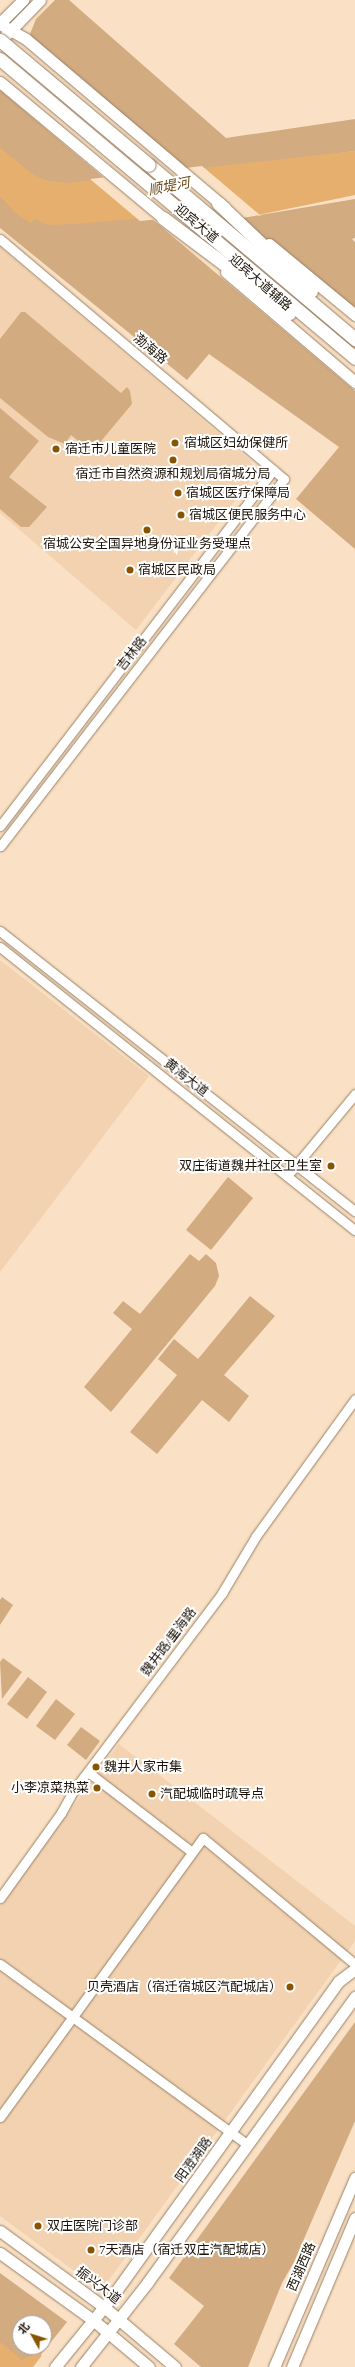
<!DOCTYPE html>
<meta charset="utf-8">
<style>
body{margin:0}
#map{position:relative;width:355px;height:2367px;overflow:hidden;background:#fae0c4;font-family:"Times New Roman","Noto Sans SC",serif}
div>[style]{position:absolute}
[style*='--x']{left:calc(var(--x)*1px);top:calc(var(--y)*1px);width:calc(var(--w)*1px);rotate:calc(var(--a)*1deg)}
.built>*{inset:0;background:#f2d2b0}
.green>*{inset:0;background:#d2ab81}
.water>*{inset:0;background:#e7af6d}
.pier>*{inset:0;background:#fae0c4}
.roads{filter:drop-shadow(0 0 1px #998167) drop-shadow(0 0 1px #998167)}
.minor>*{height:9px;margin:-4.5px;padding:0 4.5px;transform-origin:4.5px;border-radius:4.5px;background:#fff}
.major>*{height:11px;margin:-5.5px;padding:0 5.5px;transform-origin:5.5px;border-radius:5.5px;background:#fff}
.highway>*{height:13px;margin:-6.5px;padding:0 6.5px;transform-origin:6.5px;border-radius:6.5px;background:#fff}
.bridges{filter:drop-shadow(0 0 1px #998167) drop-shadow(0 0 1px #998167)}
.highway-bridge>*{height:13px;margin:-6.5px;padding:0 6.5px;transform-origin:6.5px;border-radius:6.5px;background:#fff}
.dots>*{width:11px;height:11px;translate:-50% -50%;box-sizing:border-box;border:2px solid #fff;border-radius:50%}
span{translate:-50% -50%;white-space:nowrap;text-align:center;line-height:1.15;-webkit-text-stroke:4px #fff;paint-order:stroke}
.street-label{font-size:13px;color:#1b1208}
.poi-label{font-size:13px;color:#1b1208}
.left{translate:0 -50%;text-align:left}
.right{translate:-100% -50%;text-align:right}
.water-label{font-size:14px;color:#6f4918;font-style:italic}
.north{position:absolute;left:12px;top:2315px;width:40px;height:40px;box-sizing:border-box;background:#fff;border:1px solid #a4a09c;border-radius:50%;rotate:309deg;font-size:11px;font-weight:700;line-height:16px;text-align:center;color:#1b1208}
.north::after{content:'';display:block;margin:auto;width:14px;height:18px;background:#885400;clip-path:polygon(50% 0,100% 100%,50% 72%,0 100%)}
</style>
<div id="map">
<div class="built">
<div style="clip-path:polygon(0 247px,250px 460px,256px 473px,136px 630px,0 513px)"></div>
<div style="clip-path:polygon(0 960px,149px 1076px,0 1272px)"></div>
<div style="clip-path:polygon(119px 1744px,355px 1926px,355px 1941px,101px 2291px,0 2216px,0 1905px)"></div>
</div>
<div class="green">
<div style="clip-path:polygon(55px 0,69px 0,226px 138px,355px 119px,355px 151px,185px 175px,35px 47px,30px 34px,36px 19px)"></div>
<div style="clip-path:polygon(0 90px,355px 391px,355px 549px,296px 499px,339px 447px,209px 354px,187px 380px,0 228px)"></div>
<div style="clip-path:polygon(355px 199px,355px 238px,352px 239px,355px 242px,355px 320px,243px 224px,242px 218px)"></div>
<div style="clip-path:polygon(21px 312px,25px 312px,121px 393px,127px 387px,130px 391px,132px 404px,92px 452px,71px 435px,65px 444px,48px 437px,0 398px,0 339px)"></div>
<div style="clip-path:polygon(0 408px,39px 441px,9px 477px,47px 507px,29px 527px,21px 527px,0 509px)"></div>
<div style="clip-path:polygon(228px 1177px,253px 1198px,211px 1250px,186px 1230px)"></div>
<div style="clip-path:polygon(190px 1254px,199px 1261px,206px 1254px,216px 1263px,219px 1276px,215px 1286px,111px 1412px,84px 1387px,132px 1329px,113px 1313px,123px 1301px,140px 1314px)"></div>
<div style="clip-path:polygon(250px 1296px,275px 1316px,224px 1375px,249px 1396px,229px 1422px,202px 1400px,157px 1454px,130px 1432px,177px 1375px,158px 1359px,174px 1339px,198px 1359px)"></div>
<div style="clip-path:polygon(2px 1597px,13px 1605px,0 1625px,0 1600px)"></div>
<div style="clip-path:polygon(3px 1658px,22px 1672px,2px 1699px,0 1662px)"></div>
<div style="clip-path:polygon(28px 1677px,47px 1692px,27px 1719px,7px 1704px)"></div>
<div style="clip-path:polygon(56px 1699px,75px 1714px,55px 1740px,36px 1726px)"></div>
<div style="clip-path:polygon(81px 1727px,100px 1741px,86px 1760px,67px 1745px)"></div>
<div style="clip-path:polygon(355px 2022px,355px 2121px,294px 2262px,282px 2283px,248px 2367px,201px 2367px,174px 2344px,204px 2306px,169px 2278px)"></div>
<div style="clip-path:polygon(evenodd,0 2273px,67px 2322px,31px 2367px,0 2367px,0 2273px,20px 2323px,44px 2323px,44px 2347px,20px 2347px,20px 2323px)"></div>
</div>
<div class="water">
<div style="clip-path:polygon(0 148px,34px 175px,45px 180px,67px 183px,355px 151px,355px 195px,258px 215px,240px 209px,77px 224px,47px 225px,35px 219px,31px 223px,18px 215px,0 196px)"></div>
<div style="clip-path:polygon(0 2342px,22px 2360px,38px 2353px,57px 2367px,0 2367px)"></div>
</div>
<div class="pier">
<div style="clip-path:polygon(202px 166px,261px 216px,240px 211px,140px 221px,90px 179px)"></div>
<div style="clip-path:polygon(43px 2354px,58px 2365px,59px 2367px,33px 2367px)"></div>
</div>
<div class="roads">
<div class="minor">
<div style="--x:0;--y:239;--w:372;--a:40.2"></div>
<div style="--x:284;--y:479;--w:464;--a:127.7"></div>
<div style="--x:0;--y:826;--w:449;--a:-52.5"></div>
<div style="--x:0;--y:931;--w:452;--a:38.3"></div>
<div style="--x:0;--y:947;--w:454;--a:38.6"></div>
<div style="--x:287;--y:1176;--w:107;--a:-50.3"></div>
<div style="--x:88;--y:1772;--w:131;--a:37.6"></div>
<div style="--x:0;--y:1898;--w:105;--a:-54.3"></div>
<div style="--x:61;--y:1813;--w:25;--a:-61"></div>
<div style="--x:73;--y:1791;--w:248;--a:-53"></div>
<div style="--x:222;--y:1593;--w:66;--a:-59.2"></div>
<div style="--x:256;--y:1536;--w:169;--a:-54.1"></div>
<div style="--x:0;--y:1964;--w:306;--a:36.1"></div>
<div style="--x:0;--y:2117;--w:345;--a:-54"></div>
<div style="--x:203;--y:1838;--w:197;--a:39.7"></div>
</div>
<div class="major">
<div style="--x:0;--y:23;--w:33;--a:-45"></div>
<div style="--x:0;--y:24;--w:30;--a:30"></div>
<div style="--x:26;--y:39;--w:261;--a:40.3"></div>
<div style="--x:5;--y:36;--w:50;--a:-45.8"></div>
<div style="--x:0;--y:82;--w:220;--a:39.8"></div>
<div style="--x:269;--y:244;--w:112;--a:39.5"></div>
<div style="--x:226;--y:272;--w:170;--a:40.5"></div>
<div style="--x:0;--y:2231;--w:129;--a:36.2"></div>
<div style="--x:104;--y:2307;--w:93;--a:40.2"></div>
<div style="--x:0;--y:2253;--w:115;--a:35.8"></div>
<div style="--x:93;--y:2320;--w:73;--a:40"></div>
<div style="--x:55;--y:2367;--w:89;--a:-50.9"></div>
<div style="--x:111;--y:2298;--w:390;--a:-54.3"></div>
<div style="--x:339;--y:1981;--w:20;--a:-37"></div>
<div style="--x:81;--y:2367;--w:107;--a:-51.8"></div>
<div style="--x:147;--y:2283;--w:354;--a:-54"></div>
<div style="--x:274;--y:2367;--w:206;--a:-66.8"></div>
<div style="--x:292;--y:2367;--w:162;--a:-67.1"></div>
</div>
<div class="highway">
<div style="--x:0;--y:59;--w:464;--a:40.1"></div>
<div style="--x:149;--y:165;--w:270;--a:40.2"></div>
<div style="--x:218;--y:203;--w:128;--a:43.4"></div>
<div style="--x:163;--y:218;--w:158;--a:37"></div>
</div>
</div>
<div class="bridges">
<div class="highway-bridge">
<div style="--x:0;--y:40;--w:194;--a:40"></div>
</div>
</div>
<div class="dots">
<div style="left:175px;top:443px;background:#885400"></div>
<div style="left:56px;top:449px;background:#885400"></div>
<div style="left:173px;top:460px;background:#885400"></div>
<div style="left:178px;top:493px;background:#885400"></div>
<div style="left:181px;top:515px;background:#885400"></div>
<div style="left:147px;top:530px;background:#885400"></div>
<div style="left:130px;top:570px;background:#885400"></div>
<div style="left:331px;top:1166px;background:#885400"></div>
<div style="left:96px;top:1767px;background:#885400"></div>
<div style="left:97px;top:1788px;background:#885400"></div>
<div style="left:152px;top:1794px;background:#885400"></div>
<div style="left:290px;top:1987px;background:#885400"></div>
<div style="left:38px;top:2226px;background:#885400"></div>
<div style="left:91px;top:2250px;background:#885400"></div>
</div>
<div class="street-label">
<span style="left:196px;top:224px;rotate:40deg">迎宾大道</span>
<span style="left:260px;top:283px;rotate:41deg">迎宾大道辅路</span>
<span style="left:150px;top:349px;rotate:40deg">渤海路</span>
<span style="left:132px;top:654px;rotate:-52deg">吉林路</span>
<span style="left:186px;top:1078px;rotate:38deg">黄海大道</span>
<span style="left:169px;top:1642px;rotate:-53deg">魏井路/里海路</span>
<span style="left:194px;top:2160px;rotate:-54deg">阳澄湖路</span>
<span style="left:302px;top:2267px;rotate:-67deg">西湖西路</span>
<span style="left:98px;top:2286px;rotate:37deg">振兴大道</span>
</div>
<div class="poi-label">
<span class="left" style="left:184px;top:443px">宿城区妇幼保健所</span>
<span class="left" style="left:65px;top:449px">宿迁市儿童医院</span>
<span style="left:173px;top:474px">宿迁市自然资源和规划局宿城分局</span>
<span class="left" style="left:186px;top:493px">宿城区医疗保障局</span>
<span class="left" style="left:189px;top:515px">宿城区便民服务中心</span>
<span style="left:147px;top:544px">宿城公安全国异地身份证业务受理点</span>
<span class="left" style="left:138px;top:570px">宿城区民政局</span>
<span class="right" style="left:322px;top:1166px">双庄街道魏井社区卫生室</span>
<span class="left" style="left:104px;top:1767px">魏井人家市集</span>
<span class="right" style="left:89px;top:1788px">小李凉菜热菜</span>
<span class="left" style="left:160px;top:1794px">汽配城临时疏导点</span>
<span class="right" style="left:282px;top:1987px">贝壳酒店（宿迁宿城区汽配城店）</span>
<span class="left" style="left:47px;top:2226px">双庄医院门诊部</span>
<span class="left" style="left:99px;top:2250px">7天酒店（宿迁双庄汽配城店）</span>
</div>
<div class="water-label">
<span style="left:169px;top:187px;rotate:-11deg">顺堤河</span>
</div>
<div class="north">北</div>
</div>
